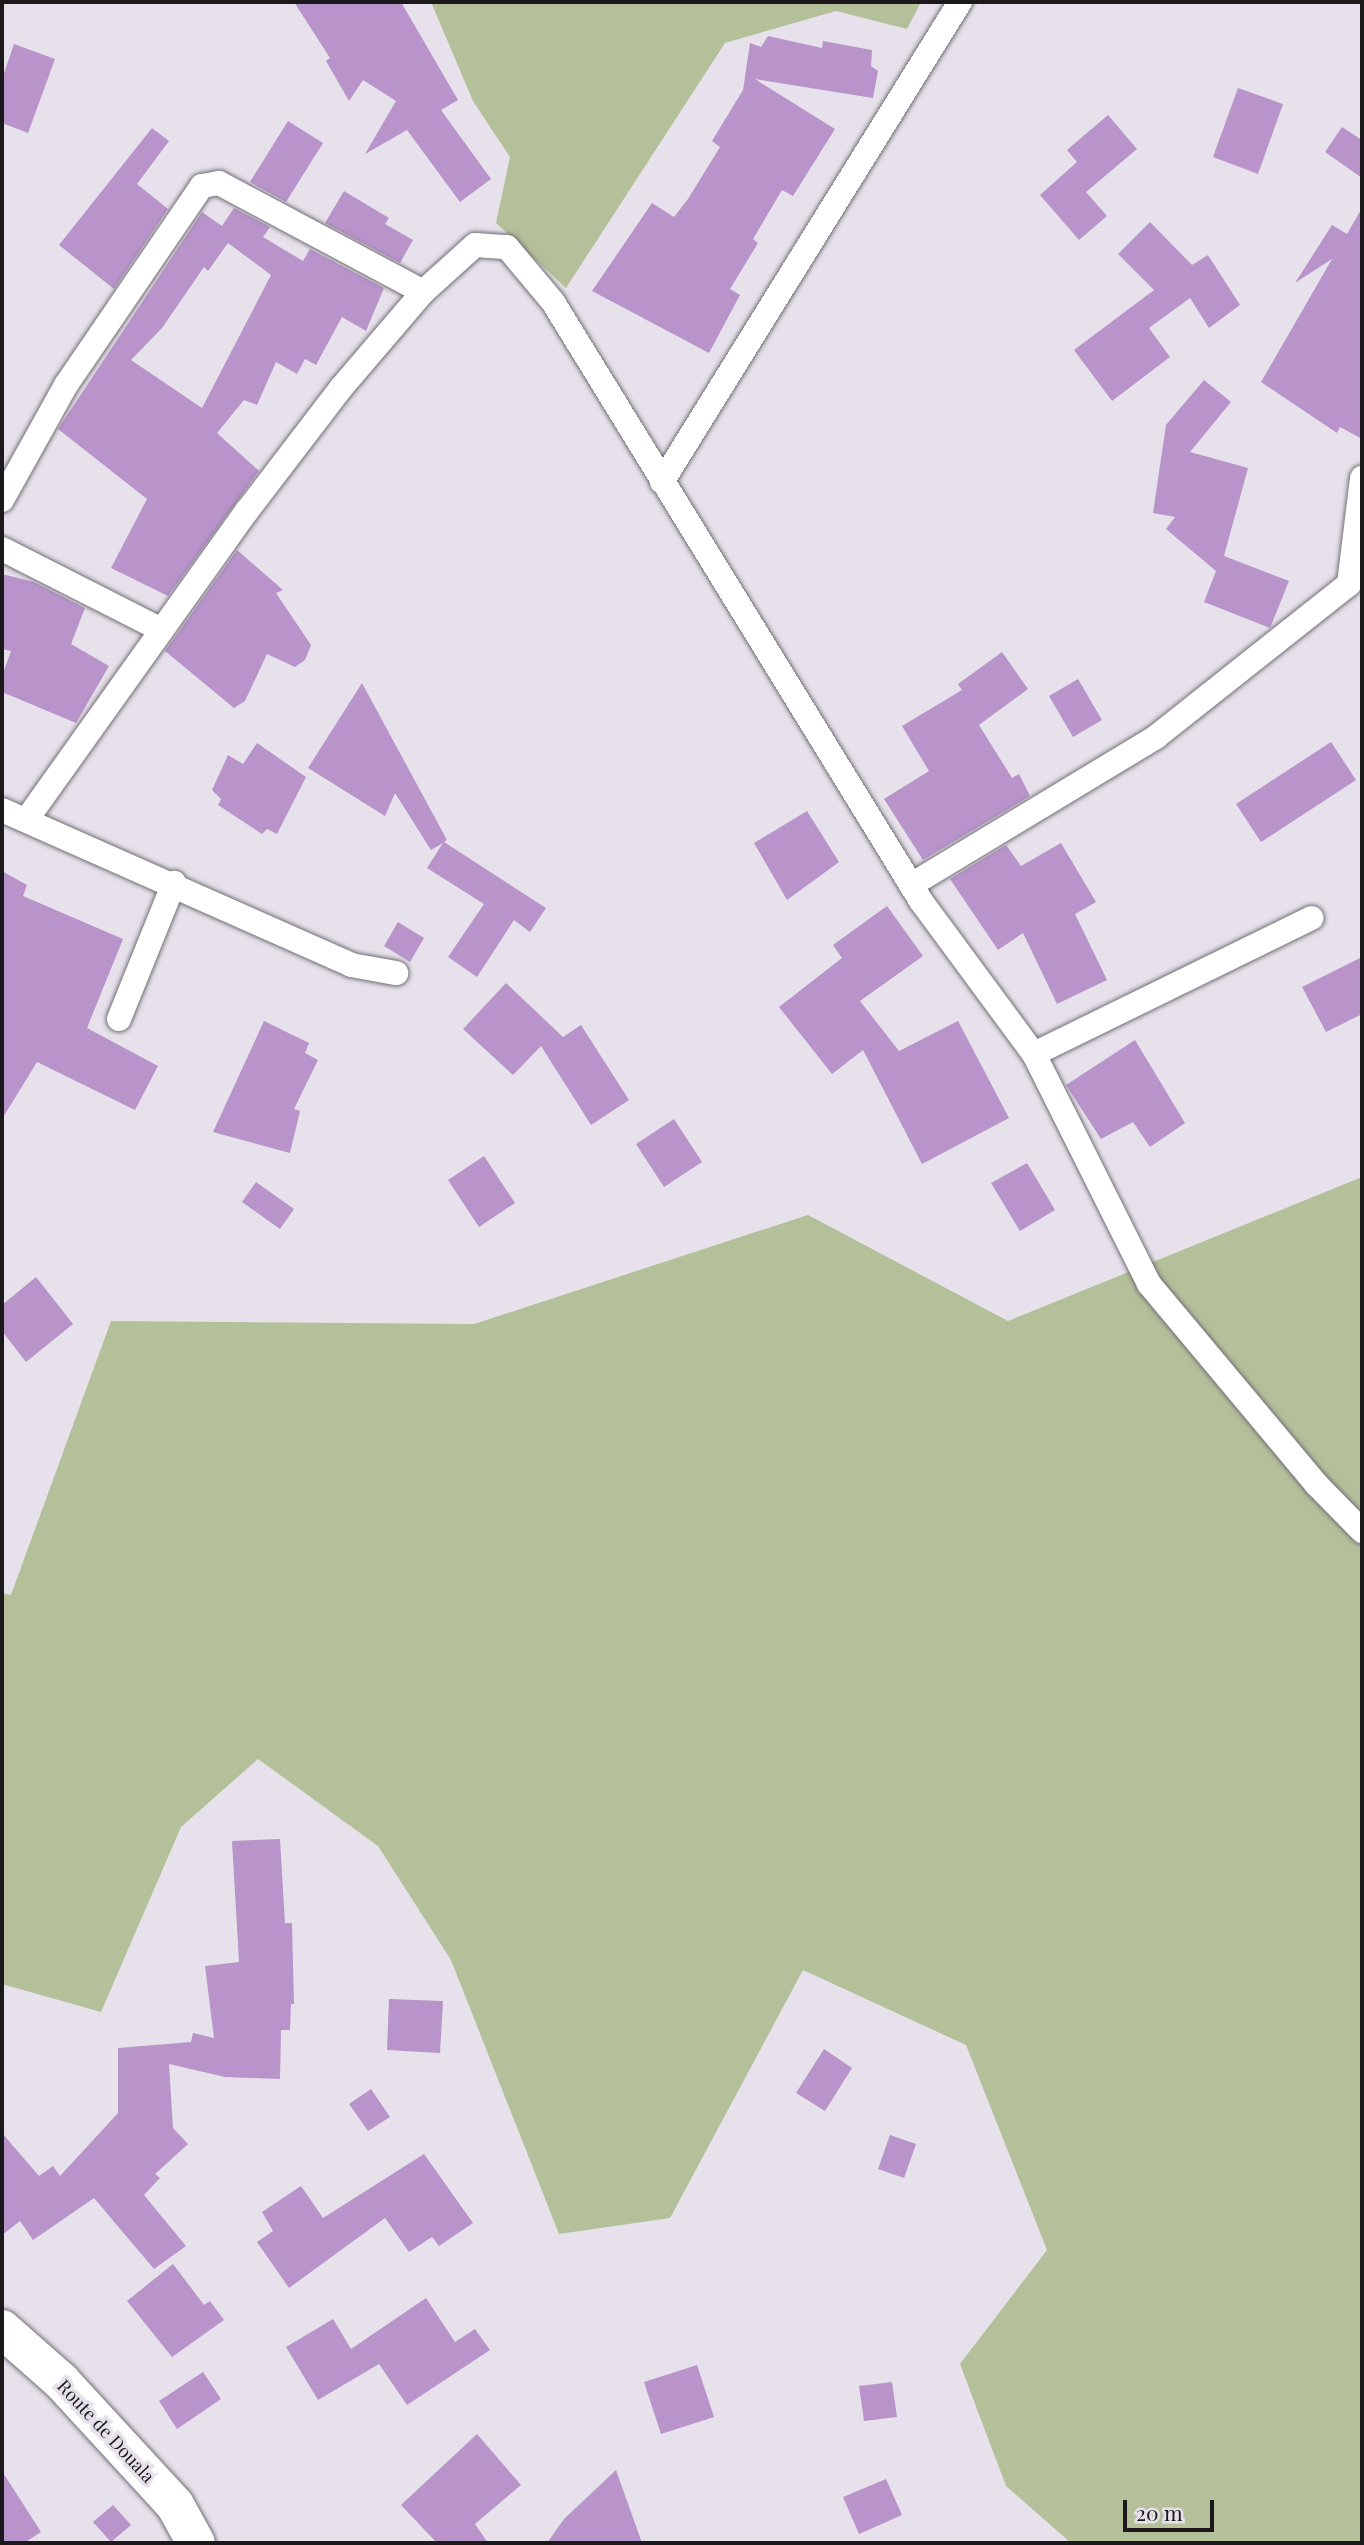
<!DOCTYPE html>
<style>
body{margin:0}
#map{position:relative;width:1364px;height:2545px;overflow:hidden;background:#e6e1ea;font-family:"Playfair Display",serif}
div>[style]{position:absolute}
[style*='--x']{left:calc(var(--x)*1px);top:calc(var(--y)*1px);width:calc(var(--w)*1px);rotate:calc(var(--a)*1deg)}
.green>*{inset:0;background:#b4c09a}
.building>*{inset:0;background:#b894cb}
.roads{filter:drop-shadow(0 0 2px #736e76) drop-shadow(0 0 2px #736e76)}
.street>*{height:24px;margin:-12px;padding:0 12px;transform-origin:12px;border-radius:12px;background:#fff}
.highway>*{height:38px;margin:-19px;padding:0 19px;transform-origin:19px;border-radius:19px;background:#fff}
span{translate:-50% -50%;white-space:nowrap;text-align:center;line-height:1.15;-webkit-text-stroke:7px #e6e1ea;paint-order:stroke}
.street-label{font-size:18px;color:#1b191c}
.frame{position:absolute;inset:0;border:4px solid #1b191c;pointer-events:none}
.scale{position:absolute;left:1123px;top:2500px;width:91px;height:32px;box-sizing:border-box;border:4px solid #1b191c;border-top:0;padding-left:9px;font-size:21px;line-height:24px;white-space:nowrap;color:#1b191c;-webkit-text-stroke:5px #e6e1ea;paint-order:stroke}
</style>
<div id="map">
<div class="green">
<div style="clip-path:polygon(431px 2px,921px 2px,907px 29px,836px 11px,725px 43px,566px 288px,496px 223px,510px 157px,473px 101px)"></div>
<div style="clip-path:polygon(1362px 1177px,1362px 2543px,1071px 2543px,1006px 2486px,960px 2364px,1047px 2250px,966px 2045px,803px 1970px,670px 2218px,559px 2234px,451px 1960px,378px 1846px,258px 1759px,181px 1827px,101px 2012px,2px 1984px,2px 1593px,11px 1595px,111px 1321px,474px 1324px,808px 1215px,1008px 1321px)"></div>
</div>
<div class="building">
<div style="clip-path:polygon(294px 2px,401px 2px,458px 100px,441px 110px,491px 179px,460px 202px,407px 130px,365px 154px,396px 101px,363px 80px,349px 101px,326px 61px,330px 58px)"></div>
<div style="clip-path:polygon(768px 36px,822px 48px,823px 41px,872px 50px,871px 66px,878px 71px,873px 98px,755px 79px,835px 129px,793px 196px,782px 190px,753px 239px,758px 243px,730px 289px,740px 295px,709px 353px,592px 291px,652px 203px,674px 217px,688px 199px,720px 147px,712px 141px,743px 90px,750px 43px,761px 47px)"></div>
<div style="clip-path:polygon(14px 44px,55px 59px,28px 133px,2px 123px,2px 79px)"></div>
<div style="clip-path:polygon(1238px 88px,1283px 104px,1258px 174px,1213px 157px)"></div>
<div style="clip-path:polygon(1108px 115px,1137px 149px,1086px 192px,1107px 216px,1079px 240px,1040px 195px,1077px 162px,1067px 150px)"></div>
<div style="clip-path:polygon(288px 121px,323px 143px,286px 202px,250px 182px)"></div>
<div style="clip-path:polygon(1342px 127px,1362px 140px,1362px 178px,1325px 152px)"></div>
<div style="clip-path:polygon(152px 128px,169px 141px,137px 184px,168px 209px,114px 289px,59px 245px)"></div>
<div style="clip-path:polygon(344px 191px,389px 218px,385px 224px,413px 240px,400px 263px,325px 223px)"></div>
<div style="clip-path:polygon(evenodd,234px 208px,270px 227px,263px 237px,303px 261px,310px 249px,384px 288px,366px 331px,342px 317px,316px 365px,305px 359px,297px 374px,276px 362px,257px 405px,244px 400px,217px 433px,259px 471px,168px 596px,111px 568px,147px 499px,58px 429px,202px 212px,222px 226px,234px 208px,228px 243px,271px 275px,202px 408px,131px 360px,162px 328px,204px 267px,208px 271px,228px 243px)"></div>
<div style="clip-path:polygon(1362px 208px,1362px 439px,1340px 427px,1337px 433px,1261px 382px,1332px 259px,1295px 283px,1332px 225px,1347px 234px)"></div>
<div style="clip-path:polygon(1150px 222px,1192px 265px,1208px 255px,1240px 305px,1209px 328px,1190px 298px,1149px 328px,1170px 357px,1112px 401px,1074px 350px,1154px 290px,1118px 254px)"></div>
<div style="clip-path:polygon(1204px 380px,1231px 402px,1190px 452px,1248px 468px,1224px 556px,1289px 581px,1270px 628px,1204px 602px,1216px 571px,1166px 529px,1175px 517px,1153px 513px,1166px 425px)"></div>
<div style="clip-path:polygon(237px 550px,283px 590px,276px 593px,311px 645px,305px 660px,295px 667px,267px 654px,245px 701px,234px 708px,165px 651px)"></div>
<div style="clip-path:polygon(2px 574px,34px 582px,85px 608px,71px 644px,109px 666px,76px 723px,2px 692px,2px 676px,11px 651px,2px 649px)"></div>
<div style="clip-path:polygon(1002px 652px,1028px 689px,979px 725px,1012px 778px,1019px 774px,1030px 796px,923px 860px,884px 799px,929px 771px,902px 726px,962px 690px,958px 684px)"></div>
<div style="clip-path:polygon(1078px 679px,1102px 720px,1073px 737px,1049px 696px)"></div>
<div style="clip-path:polygon(362px 683px,447px 840px,444px 842px,546px 908px,530px 932px,514px 920px,477px 977px,448px 957px,484px 904px,427px 868px,443px 843px,431px 850px,395px 793px,385px 816px,308px 768px)"></div>
<div style="clip-path:polygon(1331px 742px,1356px 780px,1261px 842px,1236px 804px)"></div>
<div style="clip-path:polygon(257px 743px,306px 777px,277px 834px,267px 829px,262px 834px,218px 805px,221px 799px,212px 790px,228px 755px,243px 764px)"></div>
<div style="clip-path:polygon(807px 811px,839px 862px,787px 900px,754px 843px)"></div>
<div style="clip-path:polygon(1061px 843px,1096px 902px,1075px 914px,1107px 980px,1057px 1004px,1023px 933px,998px 950px,950px 879px,1006px 845px,1021px 866px)"></div>
<div style="clip-path:polygon(2px 871px,27px 885px,23px 896px,123px 939px,87px 1028px,158px 1066px,135px 1110px,37px 1062px,2px 1119px)"></div>
<div style="clip-path:polygon(887px 906px,923px 956px,860px 1001px,899px 1051px,958px 1021px,1009px 1118px,922px 1164px,863px 1050px,832px 1074px,779px 1007px,842px 958px,833px 945px)"></div>
<div style="clip-path:polygon(398px 922px,424px 938px,410px 962px,384px 946px)"></div>
<div style="clip-path:polygon(1362px 957px,1362px 1014px,1326px 1032px,1302px 987px)"></div>
<div style="clip-path:polygon(506px 983px,563px 1037px,581px 1025px,629px 1100px,591px 1125px,541px 1046px,513px 1075px,463px 1029px)"></div>
<div style="clip-path:polygon(264px 1021px,309px 1043px,305px 1053px,318px 1060px,294px 1109px,300px 1111px,290px 1153px,213px 1132px)"></div>
<div style="clip-path:polygon(1135px 1040px,1185px 1123px,1150px 1147px,1133px 1122px,1101px 1139px,1066px 1085px)"></div>
<div style="clip-path:polygon(674px 1119px,702px 1162px,664px 1187px,636px 1144px)"></div>
<div style="clip-path:polygon(484px 1156px,515px 1203px,479px 1227px,448px 1180px)"></div>
<div style="clip-path:polygon(1027px 1163px,1055px 1210px,1020px 1231px,991px 1183px)"></div>
<div style="clip-path:polygon(256px 1182px,294px 1209px,280px 1229px,242px 1202px)"></div>
<div style="clip-path:polygon(36px 1277px,73px 1324px,26px 1362px,2px 1331px,2px 1305px)"></div>
<div style="clip-path:polygon(280px 1839px,285px 1923px,292px 1923px,294px 2004px,291px 2004px,290px 2030px,281px 2030px,280px 2079px,225px 2077px,169px 2064px,173px 2128px,188px 2144px,155px 2174px,160px 2178px,144px 2195px,186px 2246px,154px 2269px,94px 2198px,33px 2240px,20px 2221px,2px 2235px,2px 2133px,39px 2176px,53px 2166px,60px 2176px,118px 2113px,118px 2048px,191px 2042px,193px 2033px,214px 2038px,205px 1966px,239px 1962px,232px 1841px)"></div>
<div style="clip-path:polygon(389px 1999px,443px 2001px,440px 2053px,387px 2050px)"></div>
<div style="clip-path:polygon(824px 2049px,852px 2068px,825px 2111px,796px 2093px)"></div>
<div style="clip-path:polygon(371px 2089px,390px 2117px,368px 2131px,349px 2104px)"></div>
<div style="clip-path:polygon(890px 2135px,916px 2144px,904px 2178px,878px 2169px)"></div>
<div style="clip-path:polygon(424px 2154px,473px 2223px,439px 2246px,432px 2237px,409px 2252px,385px 2218px,289px 2288px,257px 2242px,273px 2231px,262px 2212px,301px 2186px,323px 2218px)"></div>
<div style="clip-path:polygon(173px 2264px,204px 2305px,210px 2301px,224px 2320px,172px 2357px,127px 2301px)"></div>
<div style="clip-path:polygon(426px 2298px,455px 2342px,475px 2329px,490px 2350px,407px 2405px,379px 2364px,318px 2400px,286px 2347px,333px 2319px,351px 2349px)"></div>
<div style="clip-path:polygon(697px 2365px,714px 2417px,661px 2434px,644px 2382px)"></div>
<div style="clip-path:polygon(203px 2372px,221px 2399px,177px 2429px,159px 2401px)"></div>
<div style="clip-path:polygon(892px 2382px,897px 2417px,864px 2421px,859px 2386px)"></div>
<div style="clip-path:polygon(477px 2434px,521px 2485px,475px 2524px,488px 2543px,437px 2543px,401px 2505px)"></div>
<div style="clip-path:polygon(616px 2470px,642px 2543px,547px 2543px,564px 2519px)"></div>
<div style="clip-path:polygon(2px 2471px,41px 2532px,24px 2543px,2px 2543px)"></div>
<div style="clip-path:polygon(886px 2479px,902px 2515px,859px 2534px,843px 2497px)"></div>
<div style="clip-path:polygon(113px 2505px,131px 2525px,111px 2542px,93px 2522px)"></div>
</div>
<div class="roads">
<div class="street">
<div style="--x:662;--y:482;--w:565;--a:-58.17"></div>
<div style="--x:2;--y:500;--w:132;--a:-60.9"></div>
<div style="--x:66;--y:385;--w:241;--a:-55.7"></div>
<div style="--x:202;--y:186;--w:17;--a:-10"></div>
<div style="--x:219;--y:183;--w:231;--a:28.1"></div>
<div style="--x:2;--y:549;--w:179;--a:26.9"></div>
<div style="--x:2;--y:810;--w:382;--a:23.9"></div>
<div style="--x:351;--y:965;--w:46;--a:10.1"></div>
<div style="--x:27;--y:819;--w:379;--a:-54.5"></div>
<div style="--x:247;--y:511;--w:155;--a:-52.6"></div>
<div style="--x:341;--y:388;--w:126;--a:-49.5"></div>
<div style="--x:423;--y:292;--w:70;--a:-42.1"></div>
<div style="--x:475;--y:245;--w:32;--a:4"></div>
<div style="--x:507;--y:247;--w:72;--a:50.1"></div>
<div style="--x:553;--y:302;--w:703;--a:58.44"></div>
<div style="--x:921;--y:901;--w:190;--a:53.6"></div>
<div style="--x:1034;--y:1054;--w:257;--a:63.4"></div>
<div style="--x:1149;--y:1284;--w:261;--a:50.1"></div>
<div style="--x:1316;--y:1484;--w:66;--a:45.6"></div>
<div style="--x:911;--y:885;--w:286;--a:-31.1"></div>
<div style="--x:1156;--y:737;--w:246;--a:-38.4"></div>
<div style="--x:1349;--y:584;--w:107;--a:-83"></div>
<div style="--x:119;--y:1019;--w:147;--a:-68"></div>
<div style="--x:1034;--y:1054;--w:309;--a:-26.1"></div>
</div>
<div class="highway">
<div style="--x:2;--y:2329;--w:79;--a:41.4"></div>
<div style="--x:61;--y:2381;--w:168;--a:47.4"></div>
<div style="--x:175;--y:2505;--w:43;--a:61.1"></div>
</div>
</div>
<div class="street-label">
<span style="left:106px;top:2431px;rotate:47deg">Route de Douala</span>
</div>
<div class="frame"></div>
<div class="scale">20 m</div>
</div>
